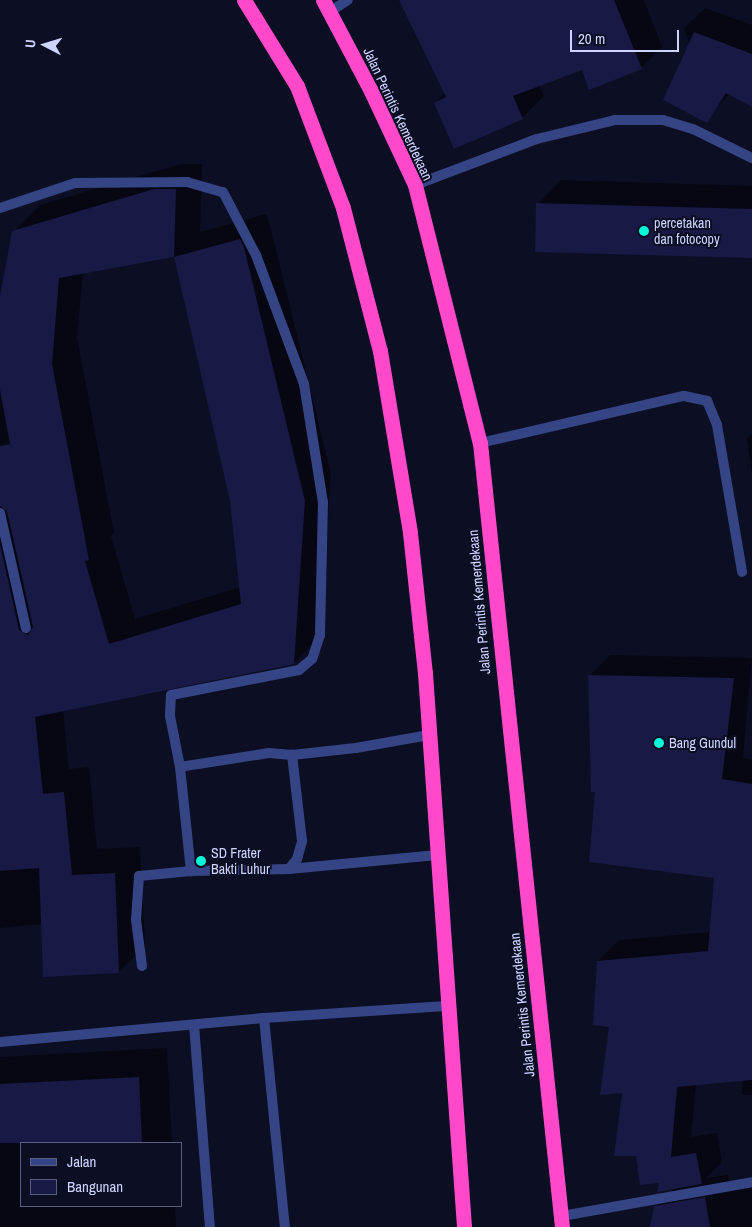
<!DOCTYPE html>
<style>
body{margin:0}
#map{position:relative;width:752px;height:1227px;overflow:hidden;background:#0c0e23;font-family:"Archivo Narrow",sans-serif}
div>[style]{position:absolute}
[style*='--x']{left:calc(var(--x)*1px);top:calc(var(--y)*1px);width:calc(var(--w)*1px);rotate:calc(var(--a)*1deg)}
.shadow>*{inset:0;background:#0007}
.building>*{inset:0;background:#181945}
.lane>*{height:10px;margin:-5px;padding:0 5px;transform-origin:5px;border-radius:5px;background:#354484}
.street>*{height:10px;margin:-5px;padding:0 5px;transform-origin:5px;border-radius:5px;background:#354484}
.highway>*{height:15px;margin:-7.5px;padding:0 7.5px;transform-origin:7.5px;border-radius:7.5px;background:#ff49ca}
.dots>*{width:14px;height:14px;translate:-50% -50%;box-sizing:border-box;border:2px solid #0c0e23;border-radius:50%}
span{translate:-50% -50%;white-space:nowrap;text-align:center;line-height:1.15;-webkit-text-stroke:4px #0c0e23;paint-order:stroke}
.street-label{font-size:14px;color:#ced4ff}
.poi-label{font-size:14px;color:#ced4ff}
.left{translate:0 -50%;text-align:left}
.legend{position:absolute;left:20px;top:1142px;width:162px;height:65px;box-sizing:border-box;background:#0c0e23;border:1px solid #5a5d7b;margin:0;padding:6px 9px;list-style:none;font-size:15px;color:#ced4ff}
.legend li{display:flex;align-items:center;gap:10px;height:25px}
.legend b{width:25px;border:1px solid #5a5d7b}
.north{position:absolute;left:20px;top:20px;width:50px;height:50px;-webkit-text-stroke:4px #0c0e23;paint-order:stroke;rotate:275deg;font-size:14px;font-weight:700;line-height:20px;text-align:center;color:#ced4ff}
.north::after{content:'';display:block;margin:auto;width:18px;height:22px;background:#ced4ff;clip-path:polygon(50% 0,100% 100%,50% 72%,0 100%)}
.scale{position:absolute;left:570px;top:30px;width:109px;height:22px;box-sizing:border-box;border:2px solid #ced4ff;border-top:0;padding-left:6px;font-size:15px;line-height:18px;white-space:nowrap;color:#ced4ff;-webkit-text-stroke:4px #0c0e23;paint-order:stroke}
</style>
<div id="map">
<div class="shadow">
<div style="clip-path:polygon(401px 0,644px 0,662px 47px,641px 68px,582px 69px,539px 85px,544px 96px,522px 118px,455px 147px,435px 103px,445px 93px)"></div>
<div style="clip-path:polygon(705px 8px,752px 25px,752px 105px,731px 93px,714px 110px,684px 28px)"></div>
<div style="clip-path:polygon(evenodd,181px 164px,202px 164px,200px 232px,266px 214px,269px 221px,331px 474px,320px 637px,294px 663px,63px 710px,69px 769px,89px 767px,97px 849px,140px 847px,145px 946px,119px 972px,42px 924px,0 928px,0 303px,14px 232px,40px 205px,181px 164px,175px 255px,232px 501px,241px 587px,135px 619px,111px 536px,114px 533px,77px 337px,83px 273px,175px 255px)"></div>
<div style="clip-path:polygon(561px 180px,752px 186px,752px 257px,538px 204px)"></div>
<div style="clip-path:polygon(752px 434px,752px 475px,747px 438px)"></div>
<div style="clip-path:polygon(610px 655px,752px 658px,743px 758px,752px 760px,752px 1095px,742px 1095px,742px 1079px,696px 1084px,691px 1137px,717px 1133px,722px 1162px,706px 1178px,728px 1175px,731px 1190px,752px 1186px,752px 1227px,651px 1227px,655px 1207px,675px 1188px,661px 1181px,637px 1155px,598px 961px,619px 940px,711px 932px,716px 877px,597px 791px,589px 676px)"></div>
<div style="clip-path:polygon(167px 1048px,172px 1143px,21px 1143px,21px 1206px,175px 1206px,176px 1227px,0 1227px,0 1057px)"></div>
</div>
<div class="building">
<div style="clip-path:polygon(399px 0,614px 0,642px 69px,589px 90px,582px 70px,513px 96px,523px 119px,454px 149px,434px 103px,446px 97px)"></div>
<div style="clip-path:polygon(694px 32px,752px 54px,752px 107px,726px 93px,707px 123px,663px 100px)"></div>
<div style="clip-path:polygon(evenodd,154px 189px,176px 189px,174px 257px,240px 239px,244px 247px,305px 501px,294px 664px,35px 717px,43px 794px,64px 792px,72px 875px,115px 873px,119px 973px,43px 977px,39px 868px,0 871px,0 544px,19px 630px,28px 635px,33px 627px,7px 511px,0 506px,0 446px,10px 444px,0 390px,0 296px,12px 231px,154px 189px,174px 257px,230px 501px,241px 604px,109px 644px,85px 561px,89px 560px,52px 364px,59px 278px,174px 257px)"></div>
<div style="clip-path:polygon(536px 203px,752px 209px,752px 258px,535px 252px)"></div>
<div style="clip-path:polygon(588px 675px,734px 678px,722px 779px,752px 784px,752px 1080px,677px 1087px,671px 1157px,696px 1153px,702px 1184px,657px 1192px,659px 1183px,640px 1185px,636px 1156px,614px 1156px,622px 1093px,600px 1095px,609px 1027px,593px 1025px,597px 961px,708px 951px,714px 878px,589px 862px,595px 792px,591px 792px)"></div>
<div style="clip-path:polygon(139px 1077px,142px 1143px,0 1143px,0 1084px)"></div>
<div style="clip-path:polygon(705px 1197px,710px 1227px,650px 1227px,654px 1206px)"></div>
</div>
<div class="lane">
<div style="--x:0;--y:208;--w:79;--a:-18.4"></div>
<div style="--x:75;--y:183;--w:112;--a:-0.5"></div>
<div style="--x:187;--y:182;--w:37;--a:16"></div>
<div style="--x:223;--y:192;--w:71;--a:62.4"></div>
<div style="--x:256;--y:255;--w:138;--a:69.6"></div>
<div style="--x:304;--y:384;--w:120;--a:80.9"></div>
<div style="--x:323;--y:502;--w:133;--a:91.3"></div>
<div style="--x:320;--y:635;--w:25;--a:108"></div>
<div style="--x:312;--y:659;--w:17;--a:140"></div>
<div style="--x:299;--y:670;--w:130;--a:168.9"></div>
<div style="--x:171;--y:695;--w:21;--a:93"></div>
<div style="--x:170;--y:716;--w:52;--a:78.9"></div>
<div style="--x:180;--y:767;--w:105;--a:84"></div>
<div style="--x:480;--y:443;--w:209;--a:-13"></div>
<div style="--x:684;--y:396;--w:24;--a:12"></div>
<div style="--x:707;--y:401;--w:26;--a:67"></div>
<div style="--x:717;--y:425;--w:149;--a:80.3"></div>
<div style="--x:0;--y:513;--w:118;--a:77.3"></div>
<div style="--x:292;--y:755;--w:64;--a:-6.2"></div>
<div style="--x:356;--y:748;--w:74;--a:-10.1"></div>
<div style="--x:289;--y:869;--w:149;--a:-5.4"></div>
<div style="--x:142;--y:966;--w:46;--a:-97.4"></div>
<div style="--x:136;--y:920;--w:44;--a:-86.1"></div>
<div style="--x:139;--y:876;--w:52;--a:-5.5"></div>
<div style="--x:191;--y:871;--w:98;--a:-1.2"></div>
<div style="--x:289;--y:869;--w:13;--a:-51"></div>
<div style="--x:297;--y:859;--w:19;--a:-74"></div>
<div style="--x:302;--y:841;--w:87;--a:-96.6"></div>
<div style="--x:292;--y:755;--w:23;--a:-175"></div>
<div style="--x:269;--y:753;--w:90;--a:171.1"></div>
<div style="--x:264;--y:1018;--w:210;--a:84.3"></div>
<div style="--x:194;--y:1025;--w:203;--a:85.5"></div>
<div style="--x:0;--y:1042;--w:265;--a:-5.2"></div>
<div style="--x:264;--y:1018;--w:182;--a:-3.8"></div>
</div>
<div class="street">
<div style="--x:331;--y:11;--w:20;--a:-33"></div>
<div style="--x:415;--y:185;--w:130;--a:-20.7"></div>
<div style="--x:537;--y:139;--w:80;--a:-13.7"></div>
<div style="--x:615;--y:120;--w:48;--a:0"></div>
<div style="--x:663;--y:120;--w:31;--a:17"></div>
<div style="--x:693;--y:129;--w:66;--a:26.2"></div>
<div style="--x:562;--y:1216;--w:193;--a:-10.1"></div>
</div>
<div class="highway">
<div style="--x:244;--y:0;--w:101;--a:58.4"></div>
<div style="--x:297;--y:86;--w:130;--a:69.3"></div>
<div style="--x:343;--y:208;--w:148;--a:75.5"></div>
<div style="--x:380;--y:351;--w:184;--a:80.6"></div>
<div style="--x:410;--y:533;--w:141;--a:83.9"></div>
<div style="--x:425;--y:673;--w:555;--a:85.97"></div>
<div style="--x:323;--y:0;--w:103;--a:62.2"></div>
<div style="--x:371;--y:91;--w:104;--a:64.9"></div>
<div style="--x:415;--y:185;--w:266;--a:75.9"></div>
<div style="--x:480;--y:443;--w:788;--a:84.03"></div>
</div>
<div class="dots">
<div style="left:644px;top:231px;background:#00f9d9"></div>
<div style="left:659px;top:743px;background:#00f9d9"></div>
<div style="left:201px;top:861px;background:#00f9d9"></div>
</div>
<div class="street-label">
<span style="left:398px;top:114px;rotate:65deg">Jalan Perintis Kemerdekaan</span>
<span style="left:479px;top:602px;rotate:-95deg">Jalan Perintis Kemerdekaan</span>
<span style="left:522px;top:1005px;rotate:-96deg">Jalan Perintis Kemerdekaan</span>
</div>
<div class="poi-label">
<span class="left" style="left:654px;top:231px">percetakan<br>dan fotocopy</span>
<span class="left" style="left:669px;top:743px">Bang Gundul</span>
<span class="left" style="left:211px;top:861px">SD Frater<br>Bakti Luhur</span>
</div>
<ul class="legend">
<li><b style="height:6px;background:#354484"></b>Jalan</li>
<li><b style="height:14px;background:#181945"></b>Bangunan</li>
</ul>
<div class="north">U</div>
<div class="scale">20 m</div>
</div>
